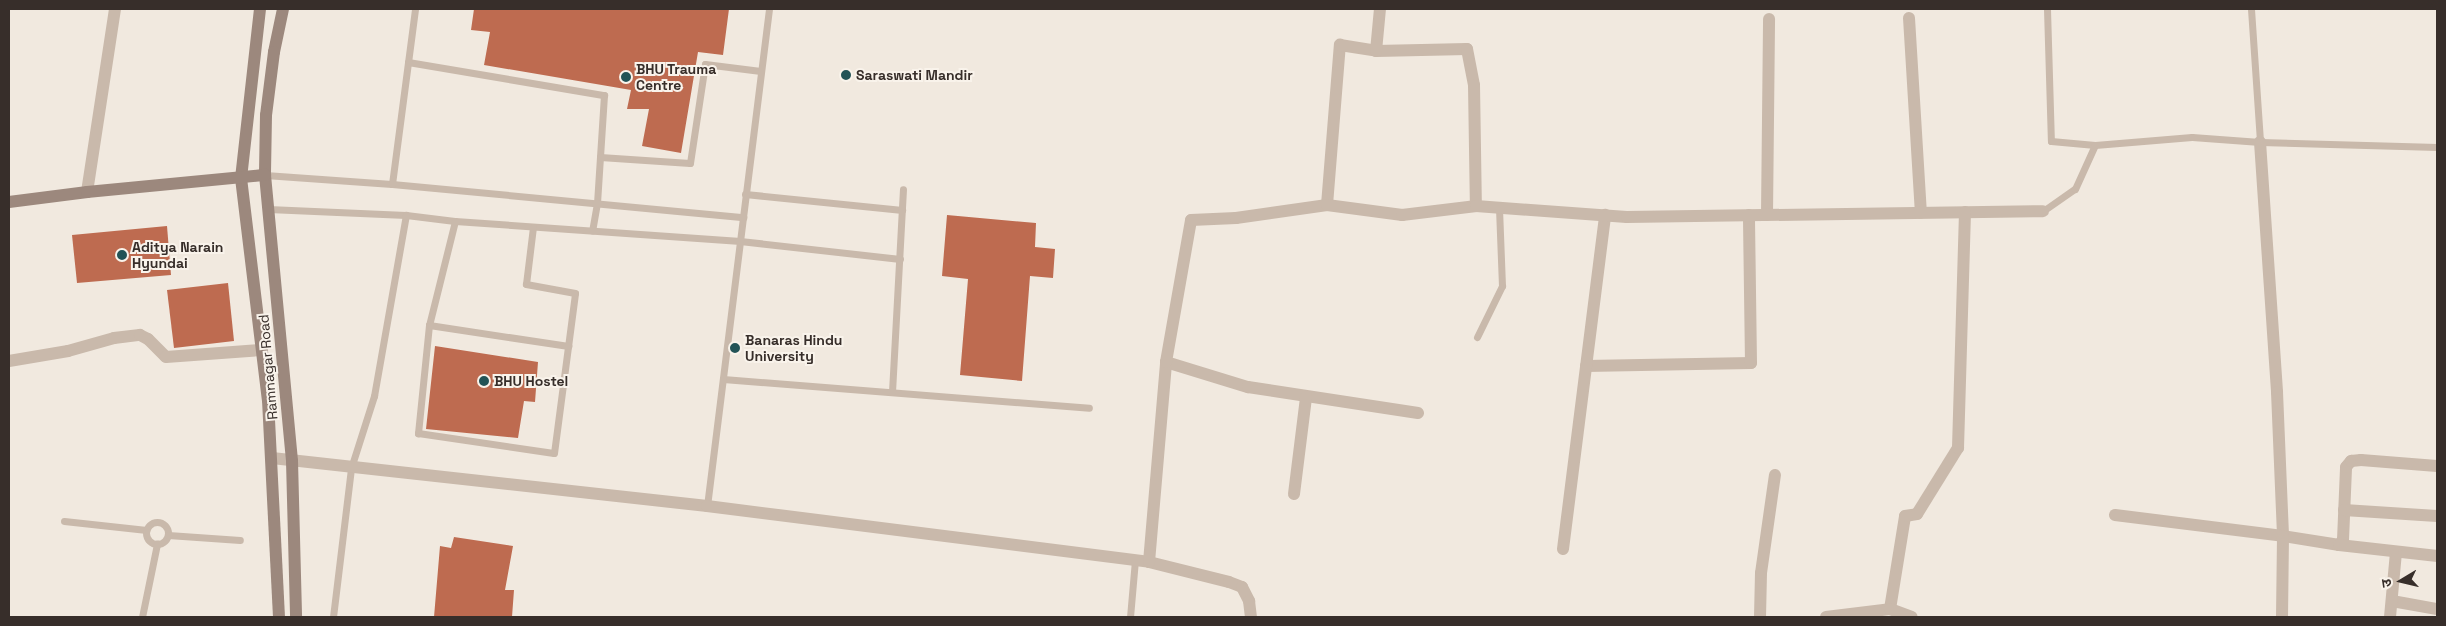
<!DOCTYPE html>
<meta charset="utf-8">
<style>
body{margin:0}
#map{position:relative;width:2446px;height:626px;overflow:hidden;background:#f1e9df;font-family:"Space Grotesk","Noto Sans Devanagari",sans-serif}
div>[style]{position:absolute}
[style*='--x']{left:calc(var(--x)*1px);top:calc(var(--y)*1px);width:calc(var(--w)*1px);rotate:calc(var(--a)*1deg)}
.building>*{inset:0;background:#be6b50}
.lane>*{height:7px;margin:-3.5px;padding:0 3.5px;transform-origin:3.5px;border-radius:3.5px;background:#c9b9ab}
.lane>.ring{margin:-3.5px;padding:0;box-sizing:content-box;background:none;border:7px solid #c9b9ab;border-radius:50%}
.street>*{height:12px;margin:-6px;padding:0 6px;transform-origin:6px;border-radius:6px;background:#c9b9ab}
.secondary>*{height:12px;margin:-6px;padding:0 6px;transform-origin:6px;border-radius:6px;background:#9c887d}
.dots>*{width:14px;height:14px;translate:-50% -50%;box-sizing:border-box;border:2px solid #f9f3eb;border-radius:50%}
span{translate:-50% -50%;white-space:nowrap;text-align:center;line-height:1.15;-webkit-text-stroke:4px #f9f3eb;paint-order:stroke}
.poi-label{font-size:14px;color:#372e2a;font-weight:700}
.left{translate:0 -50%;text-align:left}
.street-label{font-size:14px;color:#372e2a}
.frame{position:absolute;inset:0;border:10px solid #372e2a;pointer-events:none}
.north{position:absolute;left:2376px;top:556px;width:50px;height:50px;-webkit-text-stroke:4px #f9f3eb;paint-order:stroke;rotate:261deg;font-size:14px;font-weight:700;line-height:20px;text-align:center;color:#372e2a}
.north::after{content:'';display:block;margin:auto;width:18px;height:22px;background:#372e2a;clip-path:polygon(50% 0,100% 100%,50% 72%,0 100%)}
</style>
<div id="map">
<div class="building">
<div style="clip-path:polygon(474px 9px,729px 9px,723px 55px,698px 52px,681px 153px,642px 146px,649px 109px,627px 109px,631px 90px,484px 65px,490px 32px,471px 30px)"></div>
<div style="clip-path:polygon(947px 215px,1036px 223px,1035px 247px,1055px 249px,1053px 278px,1030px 276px,1022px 381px,960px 375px,968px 279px,942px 276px)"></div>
<div style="clip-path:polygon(167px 226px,171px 275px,77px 283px,72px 235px)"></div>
<div style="clip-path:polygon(228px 283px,234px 341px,174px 348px,167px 290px)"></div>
<div style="clip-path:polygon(435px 346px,538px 362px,535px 402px,524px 401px,518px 438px,426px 429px)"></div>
<div style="clip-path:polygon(454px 537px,513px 546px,505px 590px,514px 590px,512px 617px,434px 617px,440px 546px,451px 548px)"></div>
</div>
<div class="lane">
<div style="--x:2047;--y:9;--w:132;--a:88.3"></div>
<div style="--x:2051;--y:141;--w:44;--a:5.2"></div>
<div style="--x:2251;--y:9;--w:133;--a:86.1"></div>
<div style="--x:408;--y:62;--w:199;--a:9.6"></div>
<div style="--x:604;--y:95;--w:108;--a:93.7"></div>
<div style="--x:597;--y:203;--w:28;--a:100"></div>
<div style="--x:600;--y:157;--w:90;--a:3.8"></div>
<div style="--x:690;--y:163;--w:100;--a:-81.4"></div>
<div style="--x:705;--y:64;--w:56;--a:7.1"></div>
<div style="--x:265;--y:175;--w:127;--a:4.1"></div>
<div style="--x:392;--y:184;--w:353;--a:5.4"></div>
<div style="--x:392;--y:184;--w:177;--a:-82.5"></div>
<div style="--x:745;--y:194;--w:158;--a:5.8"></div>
<div style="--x:268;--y:209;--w:138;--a:2.5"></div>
<div style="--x:406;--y:215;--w:49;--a:7"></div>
<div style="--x:455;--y:221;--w:286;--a:4"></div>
<div style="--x:740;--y:241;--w:161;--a:6.4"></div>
<div style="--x:2043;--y:211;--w:39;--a:-35"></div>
<div style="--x:2075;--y:189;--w:48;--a:-65.6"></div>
<div style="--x:2095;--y:145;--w:97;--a:-4.7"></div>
<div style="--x:2192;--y:137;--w:68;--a:4.2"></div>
<div style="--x:2260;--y:142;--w:177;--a:1.6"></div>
<div style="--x:455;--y:221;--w:107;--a:104"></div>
<div style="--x:429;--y:325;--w:109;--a:95.8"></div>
<div style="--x:418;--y:433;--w:137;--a:8.4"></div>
<div style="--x:554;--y:453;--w:161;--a:-82.5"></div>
<div style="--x:575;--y:293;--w:50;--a:-169.6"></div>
<div style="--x:526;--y:284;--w:57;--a:-83"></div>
<div style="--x:429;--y:325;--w:141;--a:8.6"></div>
<div style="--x:1477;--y:337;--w:57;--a:-63.9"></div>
<div style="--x:1502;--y:286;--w:79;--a:-92.2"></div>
<div style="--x:723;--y:379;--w:367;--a:4.5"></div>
<div style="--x:892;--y:392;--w:203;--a:-86.9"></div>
<div style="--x:707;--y:506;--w:501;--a:-82.89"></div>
<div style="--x:64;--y:521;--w:83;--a:6.2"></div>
<div class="ring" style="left:146px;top:522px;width:15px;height:15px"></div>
<div style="--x:168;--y:535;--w:72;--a:4"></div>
<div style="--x:142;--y:617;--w:75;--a:-78.4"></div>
<div style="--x:333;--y:617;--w:150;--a:-83.1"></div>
<div style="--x:351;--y:468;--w:76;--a:-72.3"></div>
<div style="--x:374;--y:396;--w:184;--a:-80"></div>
<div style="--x:1130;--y:617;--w:57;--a:-85"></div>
</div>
<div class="street">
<div style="--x:1909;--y:18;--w:195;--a:86.5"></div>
<div style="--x:1376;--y:51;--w:91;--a:-1.3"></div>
<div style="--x:1467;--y:49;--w:37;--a:79"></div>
<div style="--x:1474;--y:85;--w:121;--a:89.1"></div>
<div style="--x:2260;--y:142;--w:251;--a:86.1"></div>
<div style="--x:2277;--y:392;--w:144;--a:87.6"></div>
<div style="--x:2283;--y:536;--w:57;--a:9.1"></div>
<div style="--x:2339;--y:545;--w:6;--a:-51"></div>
<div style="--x:2343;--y:540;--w:73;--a:-87.6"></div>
<div style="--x:2346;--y:467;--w:8;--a:-50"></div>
<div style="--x:2351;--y:461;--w:10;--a:-6"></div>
<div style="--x:2361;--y:460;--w:76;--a:4.5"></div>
<div style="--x:87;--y:192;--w:185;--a:-81.3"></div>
<div style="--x:1327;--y:205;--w:161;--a:-85.4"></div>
<div style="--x:1340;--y:45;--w:36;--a:9"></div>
<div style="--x:1376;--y:51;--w:42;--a:-84.6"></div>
<div style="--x:1767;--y:215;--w:196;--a:-89.4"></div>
<div style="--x:9;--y:361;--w:60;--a:-9.6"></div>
<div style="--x:68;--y:351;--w:48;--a:-15.8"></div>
<div style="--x:114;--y:338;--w:26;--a:-7"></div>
<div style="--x:140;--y:335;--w:9;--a:27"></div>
<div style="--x:148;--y:339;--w:25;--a:45"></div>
<div style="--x:166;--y:357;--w:96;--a:-4.2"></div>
<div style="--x:1166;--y:362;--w:86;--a:17"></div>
<div style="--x:1248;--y:387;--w:172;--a:8.7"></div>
<div style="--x:1586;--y:366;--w:165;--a:-1"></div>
<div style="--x:1751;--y:363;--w:148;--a:-90.8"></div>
<div style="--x:272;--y:458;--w:438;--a:6.3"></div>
<div style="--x:707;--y:506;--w:446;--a:7.2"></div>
<div style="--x:1149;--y:562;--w:82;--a:14"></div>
<div style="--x:1229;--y:582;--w:14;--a:21"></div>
<div style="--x:1242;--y:587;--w:16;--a:63"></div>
<div style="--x:1249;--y:601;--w:16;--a:83"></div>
<div style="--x:1294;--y:494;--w:98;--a:-82.9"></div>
<div style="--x:2344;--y:510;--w:93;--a:3.7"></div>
<div style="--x:2115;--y:515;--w:169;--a:7.1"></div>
<div style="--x:2283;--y:536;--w:81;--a:90.7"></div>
<div style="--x:2339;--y:545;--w:99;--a:6.4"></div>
<div style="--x:1563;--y:549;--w:337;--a:-82.8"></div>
<div style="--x:1149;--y:562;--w:201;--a:-85.1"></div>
<div style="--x:1166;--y:362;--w:144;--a:-80"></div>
<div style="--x:1191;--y:220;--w:45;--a:-2.5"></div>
<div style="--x:1236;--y:218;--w:92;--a:-8.1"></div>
<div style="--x:1327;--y:205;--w:76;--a:7.6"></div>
<div style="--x:1402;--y:215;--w:75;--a:-6.9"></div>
<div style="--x:1476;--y:206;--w:151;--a:4.2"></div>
<div style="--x:1627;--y:217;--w:416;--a:-0.8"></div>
<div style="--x:2392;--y:601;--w:46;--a:10.1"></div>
<div style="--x:1890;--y:609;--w:94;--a:-80.8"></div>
<div style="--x:1905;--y:516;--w:12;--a:-9"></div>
<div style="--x:1917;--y:514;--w:78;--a:-58.2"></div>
<div style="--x:1958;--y:448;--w:236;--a:-88.3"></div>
<div style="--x:1760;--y:617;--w:44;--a:-88.7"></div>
<div style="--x:1761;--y:573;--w:99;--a:-81.9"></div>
<div style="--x:1826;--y:617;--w:64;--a:-7.1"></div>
<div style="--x:1890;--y:609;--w:23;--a:20"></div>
<div style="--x:2390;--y:617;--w:65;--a:-84.7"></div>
</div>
<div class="secondary">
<div style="--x:260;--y:9;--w:170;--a:96.4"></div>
<div style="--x:241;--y:178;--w:224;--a:83.1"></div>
<div style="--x:268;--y:400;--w:217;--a:87.1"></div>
<div style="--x:283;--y:9;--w:44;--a:101.8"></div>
<div style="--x:274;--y:52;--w:64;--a:97.2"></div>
<div style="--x:266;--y:115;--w:60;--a:91"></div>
<div style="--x:265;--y:175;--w:287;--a:84.6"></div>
<div style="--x:292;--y:461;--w:156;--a:88.5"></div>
<div style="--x:9;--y:202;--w:79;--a:-7.3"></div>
<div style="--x:87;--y:192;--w:179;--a:-5.5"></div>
</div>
<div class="dots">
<div style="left:846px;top:75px;background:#225356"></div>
<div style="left:626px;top:77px;background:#225356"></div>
<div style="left:122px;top:255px;background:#225356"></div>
<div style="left:735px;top:348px;background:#225356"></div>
<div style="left:484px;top:381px;background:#225356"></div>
</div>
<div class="poi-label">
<span class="left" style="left:636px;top:77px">BHU Trauma<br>Centre</span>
<span class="left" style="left:856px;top:75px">Saraswati Mandir</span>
<span class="left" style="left:132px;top:255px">Aditya Narain<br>Hyundai</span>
<span class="left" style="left:745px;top:348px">Banaras Hindu<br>University</span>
<span class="left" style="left:494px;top:381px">BHU Hostel</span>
</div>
<div class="street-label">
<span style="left:268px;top:367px;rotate:-95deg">Ramnagar Road</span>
</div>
<div class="frame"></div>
<div class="north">उ</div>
</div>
